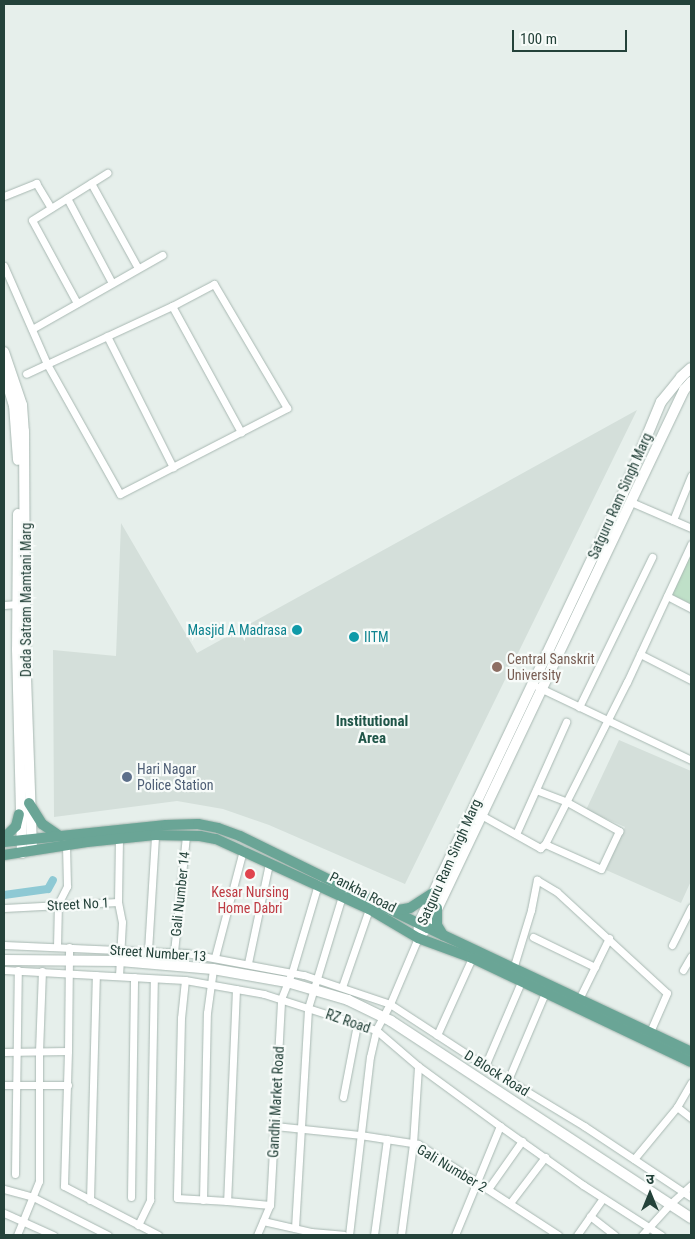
<!DOCTYPE html>
<meta charset="utf-8">
<style>
body{margin:0}
#map{position:relative;width:695px;height:1239px;overflow:hidden;background:#e6efeb;font-family:"Roboto Condensed","Noto Sans Devanagari",sans-serif}
div>[style]{position:absolute}
[style*='--x']{left:calc(var(--x)*1px);top:calc(var(--y)*1px);width:calc(var(--w)*1px);rotate:calc(var(--a)*1deg)}
.built>*{inset:0;background:#d4dfda}
.green>*{inset:0;background:#bfe0c8}
.canal>*{height:8px;margin:-4px;padding:0 4px;transform-origin:4px;border-radius:4px;background:#8ec9d4}
.roads{filter:drop-shadow(0 0 1px #a8b8b2) drop-shadow(0 0 1px #a8b8b2)}
.street>*{height:7px;margin:-3.5px;padding:0 3.5px;transform-origin:3.5px;border-radius:3.5px;background:#fff}
.secondary>*{height:10px;margin:-5px;padding:0 5px;transform-origin:5px;border-radius:5px;background:#fff}
.primary>*{height:10px;margin:-5px;padding:0 5px;transform-origin:5px;border-radius:5px;background:#6aa596}
.dots>*{width:14px;height:14px;translate:-50% -50%;box-sizing:border-box;border:2px solid #f7fbf9;border-radius:50%}
span{translate:-50% -50%;white-space:nowrap;text-align:center;line-height:1.15;-webkit-text-stroke:4.5px #f7fbf9;paint-order:stroke}
.street-label{font-size:14px;color:#24423a}
.culture-label{font-size:14px;color:#0d838f}
.right{translate:-100% -50%;text-align:right}
.left{translate:0 -50%;text-align:left}
.education-label{font-size:14px;color:#785e54}
.service-label{font-size:14px;color:#4e5e75}
.health-label{font-size:14px;color:#be3a42}
.neighbourhood-label{font-size:15px;color:#1f5548;font-weight:700}
.frame{position:absolute;inset:0;border:5px solid #24423a;pointer-events:none}
.north{position:absolute;left:625px;top:1169px;width:50px;height:50px;-webkit-text-stroke:4px #f7fbf9;paint-order:stroke;rotate:0deg;font-size:14px;font-weight:700;line-height:20px;text-align:center;color:#24423a}
.north::after{content:'';display:block;margin:auto;width:18px;height:22px;background:#24423a;clip-path:polygon(50% 0,100% 100%,50% 72%,0 100%)}
.scale{position:absolute;left:512px;top:30px;width:115px;height:22px;box-sizing:border-box;border:2px solid #24423a;border-top:0;padding-left:6px;font-size:15px;line-height:18px;white-space:nowrap;color:#24423a;-webkit-text-stroke:4px #f7fbf9;paint-order:stroke}
</style>
<div id="map">
<div class="built">
<div style="clip-path:polygon(637px 410px,405px 884px,269px 825px,223px 809px,177px 801px,54px 817px,53px 650px,116px 656px,121px 523px,197px 653px)"></div>
<div style="clip-path:polygon(619px 740px,691px 771px,691px 881px,681px 903px,606px 870px,625px 827px,586px 810px)"></div>
</div>
<div class="green">
<div style="clip-path:polygon(691px 553px,691px 604px,672px 595px)"></div>
</div>
<div class="canal">
<div style="--x:4;--y:895;--w:44;--a:-7.8"></div>
<div style="--x:48;--y:889;--w:10;--a:-61"></div>
</div>
<div class="roads">
<div class="street">
<div style="--x:91;--y:183;--w:97;--a:61.1"></div>
<div style="--x:4;--y:196;--w:35;--a:-22"></div>
<div style="--x:36;--y:183;--w:29;--a:59"></div>
<div style="--x:67;--y:198;--w:96;--a:62.1"></div>
<div style="--x:4;--y:266;--w:107;--a:66.3"></div>
<div style="--x:47;--y:364;--w:149;--a:60.7"></div>
<div style="--x:120;--y:494;--w:188;--a:-27.2"></div>
<div style="--x:287;--y:408;--w:144;--a:-120.5"></div>
<div style="--x:214;--y:284;--w:47;--a:152.4"></div>
<div style="--x:172;--y:306;--w:138;--a:155.1"></div>
<div style="--x:47;--y:364;--w:23;--a:155"></div>
<div style="--x:77;--y:303;--w:94;--a:-118.5"></div>
<div style="--x:32;--y:220;--w:89;--a:-32.1"></div>
<div style="--x:172;--y:306;--w:144;--a:61.3"></div>
<div style="--x:32;--y:329;--w:150;--a:-29.6"></div>
<div style="--x:107;--y:336;--w:147;--a:63.3"></div>
<div style="--x:631;--y:502;--w:65;--a:23.4"></div>
<div style="--x:673;--y:520;--w:48;--a:-67.8"></div>
<div style="--x:667;--y:596;--w:27;--a:27"></div>
<div style="--x:4;--y:605;--w:13;--a:-4"></div>
<div style="--x:640;--y:654;--w:57;--a:27"></div>
<div style="--x:538;--y:687;--w:170;--a:25.5"></div>
<div style="--x:579;--y:707;--w:167;--a:-64"></div>
<div style="--x:536;--y:790;--w:33;--a:21"></div>
<div style="--x:567;--y:802;--w:60;--a:29.1"></div>
<div style="--x:619;--y:831;--w:42;--a:115.3"></div>
<div style="--x:601;--y:869;--w:61;--a:-155.9"></div>
<div style="--x:481;--y:815;--w:68;--a:29.2"></div>
<div style="--x:540;--y:848;--w:6;--a:-39"></div>
<div style="--x:545;--y:844;--w:182;--a:-63.2"></div>
<div style="--x:627;--y:682;--w:152;--a:-65.1"></div>
<div style="--x:516;--y:834;--w:123;--a:-65.9"></div>
<div style="--x:118;--y:902;--w:20;--a:79"></div>
<div style="--x:122;--y:922;--w:54;--a:93.2"></div>
<div style="--x:4;--y:908;--w:114;--a:-3"></div>
<div style="--x:118;--y:902;--w:64;--a:-89.1"></div>
<div style="--x:533;--y:937;--w:69;--a:25.8"></div>
<div style="--x:4;--y:945;--w:182;--a:2.5"></div>
<div style="--x:186;--y:953;--w:120;--a:10.6"></div>
<div style="--x:304;--y:975;--w:91;--a:18.6"></div>
<div style="--x:390;--y:1004;--w:108;--a:33.2"></div>
<div style="--x:480;--y:1063;--w:122;--a:31.2"></div>
<div style="--x:584;--y:1126;--w:128;--a:33.6"></div>
<div style="--x:672;--y:945;--w:42;--a:-63.4"></div>
<div style="--x:57;--y:947;--w:43;--a:-88.7"></div>
<div style="--x:58;--y:904;--w:20;--a:-63"></div>
<div style="--x:67;--y:886;--w:40;--a:-91.4"></div>
<div style="--x:148;--y:951;--w:116;--a:-86.5"></div>
<div style="--x:174;--y:952;--w:118;--a:-84.1"></div>
<div style="--x:215;--y:957;--w:111;--a:-75.3"></div>
<div style="--x:248;--y:963;--w:102;--a:-78.1"></div>
<div style="--x:513;--y:969;--w:62;--a:-73"></div>
<div style="--x:531;--y:910;--w:31;--a:-79"></div>
<div style="--x:537;--y:880;--w:23;--a:31"></div>
<div style="--x:557;--y:892;--w:149;--a:42.6"></div>
<div style="--x:667;--y:993;--w:43;--a:113.6"></div>
<div style="--x:4;--y:970;--w:181;--a:3.2"></div>
<div style="--x:185;--y:980;--w:80;--a:10"></div>
<div style="--x:264;--y:994;--w:118;--a:17.8"></div>
<div style="--x:376;--y:1030;--w:55;--a:40.6"></div>
<div style="--x:418;--y:1066;--w:102;--a:36.2"></div>
<div style="--x:500;--y:1126;--w:102;--a:35.4"></div>
<div style="--x:583;--y:1185;--w:93;--a:32.7"></div>
<div style="--x:683;--y:970;--w:16;--a:-60"></div>
<div style="--x:185;--y:980;--w:38;--a:96"></div>
<div style="--x:181;--y:1018;--w:180;--a:91.3"></div>
<div style="--x:177;--y:1198;--w:50;--a:3.4"></div>
<div style="--x:342;--y:987;--w:83;--a:-70.9"></div>
<div style="--x:236;--y:989;--w:212;--a:92.4"></div>
<div style="--x:227;--y:1201;--w:43;--a:5.3"></div>
<div style="--x:579;--y:999;--w:68;--a:-63.8"></div>
<div style="--x:437;--y:1035;--w:85;--a:-65.6"></div>
<div style="--x:68;--y:1051;--w:104;--a:-89.4"></div>
<div style="--x:4;--y:1052;--w:64;--a:-0.9"></div>
<div style="--x:68;--y:1051;--w:135;--a:91.7"></div>
<div style="--x:64;--y:1186;--w:106;--a:27.5"></div>
<div style="--x:485;--y:1066;--w:91;--a:-66.8"></div>
<div style="--x:508;--y:1080;--w:95;--a:-67"></div>
<div style="--x:4;--y:1085;--w:64;--a:0"></div>
<div style="--x:343;--y:1097;--w:74;--a:-79.1"></div>
<div style="--x:677;--y:1107;--w:18;--a:38"></div>
<div style="--x:275;--y:1126;--w:85;--a:6"></div>
<div style="--x:360;--y:1135;--w:59;--a:8.8"></div>
<div style="--x:418;--y:1144;--w:167;--a:33"></div>
<div style="--x:634;--y:1159;--w:67;--a:-50.4"></div>
<div style="--x:677;--y:1107;--w:28;--a:-60"></div>
<div style="--x:15;--y:1174;--w:204;--a:-89.2"></div>
<div style="--x:4;--y:1189;--w:30;--a:15"></div>
<div style="--x:33;--y:1197;--w:84;--a:26.9"></div>
<div style="--x:488;--y:1189;--w:59;--a:-54.7"></div>
<div style="--x:131;--y:1197;--w:220;--a:-89.2"></div>
<div style="--x:90;--y:1200;--w:225;--a:-88.5"></div>
<div style="--x:203;--y:1200;--w:187;--a:-88.8"></div>
<div style="--x:207;--y:1013;--w:44;--a:-82.2"></div>
<div style="--x:510;--y:1203;--w:58;--a:-52.7"></div>
<div style="--x:4;--y:1213;--w:54;--a:24.2"></div>
<div style="--x:590;--y:1216;--w:31;--a:38"></div>
<div style="--x:263;--y:1221;--w:49;--a:12.9"></div>
<div style="--x:311;--y:1232;--w:32;--a:5"></div>
<div style="--x:138;--y:1225;--w:28;--a:-64"></div>
<div style="--x:150;--y:1200;--w:221;--a:-89"></div>
<div style="--x:295;--y:1228;--w:220;--a:-86.6"></div>
<div style="--x:308;--y:1008;--w:117;--a:-73.1"></div>
<div style="--x:17;--y:1235;--w:58;--a:-67.8"></div>
<div style="--x:39;--y:1181;--w:129;--a:-90"></div>
<div style="--x:39;--y:1052;--w:81;--a:-87.9"></div>
<div style="--x:257;--y:1235;--w:33;--a:-67"></div>
<div style="--x:270;--y:1205;--w:206;--a:-86.9"></div>
<div style="--x:281;--y:999;--w:29;--a:-68"></div>
<div style="--x:292;--y:972;--w:92;--a:-73.5"></div>
<div style="--x:349;--y:1235;--w:179;--a:-83.3"></div>
<div style="--x:370;--y:1057;--w:28;--a:-77"></div>
<div style="--x:376;--y:1030;--w:30;--a:-62"></div>
<div style="--x:390;--y:1004;--w:72;--a:-67"></div>
<div style="--x:374;--y:1235;--w:97;--a:-82.3"></div>
<div style="--x:401;--y:1235;--w:92;--a:-82.5"></div>
<div style="--x:413;--y:1144;--w:78;--a:-86.3"></div>
<div style="--x:455;--y:1235;--w:118;--a:-67.6"></div>
<div style="--x:577;--y:1235;--w:45;--a:-54.9"></div>
<div style="--x:642;--y:1235;--w:42;--a:-47.9"></div>
<div style="--x:670;--y:1204;--w:28;--a:-42"></div>
</div>
<div class="secondary">
<div style="--x:4;--y:352;--w:56;--a:71.2"></div>
<div style="--x:22;--y:405;--w:26;--a:86"></div>
<div style="--x:24;--y:431;--w:217;--a:89.7"></div>
<div style="--x:25;--y:648;--w:200;--a:88"></div>
<div style="--x:4;--y:373;--w:34;--a:73"></div>
<div style="--x:14;--y:405;--w:55;--a:85.8"></div>
<div style="--x:18;--y:514;--w:135;--a:90.4"></div>
<div style="--x:17;--y:649;--w:204;--a:88.6"></div>
<div style="--x:422;--y:933;--w:8;--a:-40"></div>
<div style="--x:428;--y:928;--w:596;--a:-64.55"></div>
<div style="--x:684;--y:390;--w:11;--a:-49"></div>
<div style="--x:418;--y:938;--w:15;--a:-86"></div>
<div style="--x:419;--y:923;--w:473;--a:-64.6"></div>
<div style="--x:622;--y:496;--w:102;--a:-67.5"></div>
<div style="--x:661;--y:402;--w:32;--a:-51"></div>
<div style="--x:681;--y:377;--w:13;--a:-42"></div>
<div style="--x:4;--y:960;--w:116;--a:0.5"></div>
<div style="--x:120;--y:961;--w:93;--a:4.9"></div>
<div style="--x:213;--y:969;--w:75;--a:10"></div>
<div style="--x:287;--y:982;--w:64;--a:16.4"></div>
<div style="--x:348;--y:1000;--w:48;--a:26"></div>
<div style="--x:391;--y:1021;--w:359;--a:33.3"></div>
</div>
<div class="primary">
<div style="--x:29;--y:803;--w:25;--a:58"></div>
<div style="--x:42;--y:824;--w:22;--a:34"></div>
<div style="--x:4;--y:838;--w:17;--a:-45"></div>
<div style="--x:16;--y:826;--w:12;--a:-76"></div>
<div style="--x:4;--y:842;--w:163;--a:-6"></div>
<div style="--x:166;--y:825;--w:32;--a:-2"></div>
<div style="--x:198;--y:824;--w:20;--a:11"></div>
<div style="--x:218;--y:828;--w:23;--a:20"></div>
<div style="--x:240;--y:836;--w:209;--a:26.1"></div>
<div style="--x:428;--y:928;--w:291;--a:25.2"></div>
<div style="--x:4;--y:855;--w:84;--a:-8.9"></div>
<div style="--x:87;--y:842;--w:68;--a:-5.9"></div>
<div style="--x:155;--y:835;--w:45;--a:1.3"></div>
<div style="--x:200;--y:836;--w:16;--a:11"></div>
<div style="--x:216;--y:839;--w:168;--a:24.6"></div>
<div style="--x:369;--y:909;--w:57;--a:30.6"></div>
<div style="--x:418;--y:938;--w:58;--a:20.3"></div>
<div style="--x:472;--y:958;--w:242;--a:25.4"></div>
<div style="--x:437;--y:908;--w:17;--a:90"></div>
<div style="--x:437;--y:925;--w:12;--a:59"></div>
<div style="--x:393;--y:911;--w:17;--a:-10"></div>
<div style="--x:410;--y:908;--w:27;--a:-33"></div>
</div>
</div>
<div class="dots">
<div style="left:297px;top:630px;background:#0f9aa8"></div>
<div style="left:354px;top:637px;background:#0f9aa8"></div>
<div style="left:497px;top:667px;background:#8d6e63"></div>
<div style="left:127px;top:777px;background:#5c6f8a"></div>
<div style="left:250px;top:874px;background:#e0444e"></div>
</div>
<div class="street-label">
<span style="left:620px;top:496px;rotate:-66deg">Satguru Ram Singh Marg</span>
<span style="left:26px;top:600px;rotate:-90deg">Dada Satram Mamtani Marg</span>
<span style="left:449px;top:862px;rotate:-66deg">Satguru Ram Singh Marg</span>
<span style="left:363px;top:892px;rotate:27deg">Pankha Road</span>
<span style="left:180px;top:894px;rotate:-84deg">Gali Number 14</span>
<span style="left:78px;top:904px;rotate:-3deg">Street No 1</span>
<span style="left:158px;top:953px;rotate:4deg">Street Number 13</span>
<span style="left:348px;top:1021px;rotate:19deg">RZ Road</span>
<span style="left:497px;top:1073px;rotate:32deg">D Block Road</span>
<span style="left:276px;top:1102px;rotate:-87deg">Gandhi Market Road</span>
<span style="left:452px;top:1168px;rotate:31deg">Gali Number 2</span>
</div>
<div class="culture-label">
<span class="right" style="left:287px;top:630px">Masjid A Madrasa</span>
<span class="left" style="left:364px;top:637px">IITM</span>
</div>
<div class="education-label">
<span class="left" style="left:507px;top:667px">Central Sanskrit<br>University</span>
</div>
<div class="service-label">
<span class="left" style="left:137px;top:777px">Hari Nagar<br>Police Station</span>
</div>
<div class="health-label">
<span style="left:250px;top:900px">Kesar Nursing<br>Home Dabri</span>
</div>
<div class="neighbourhood-label">
<span style="left:372px;top:730px">Institutional<br>Area</span>
</div>
<div class="frame"></div>
<div class="north">उ</div>
<div class="scale">100 m</div>
</div>
